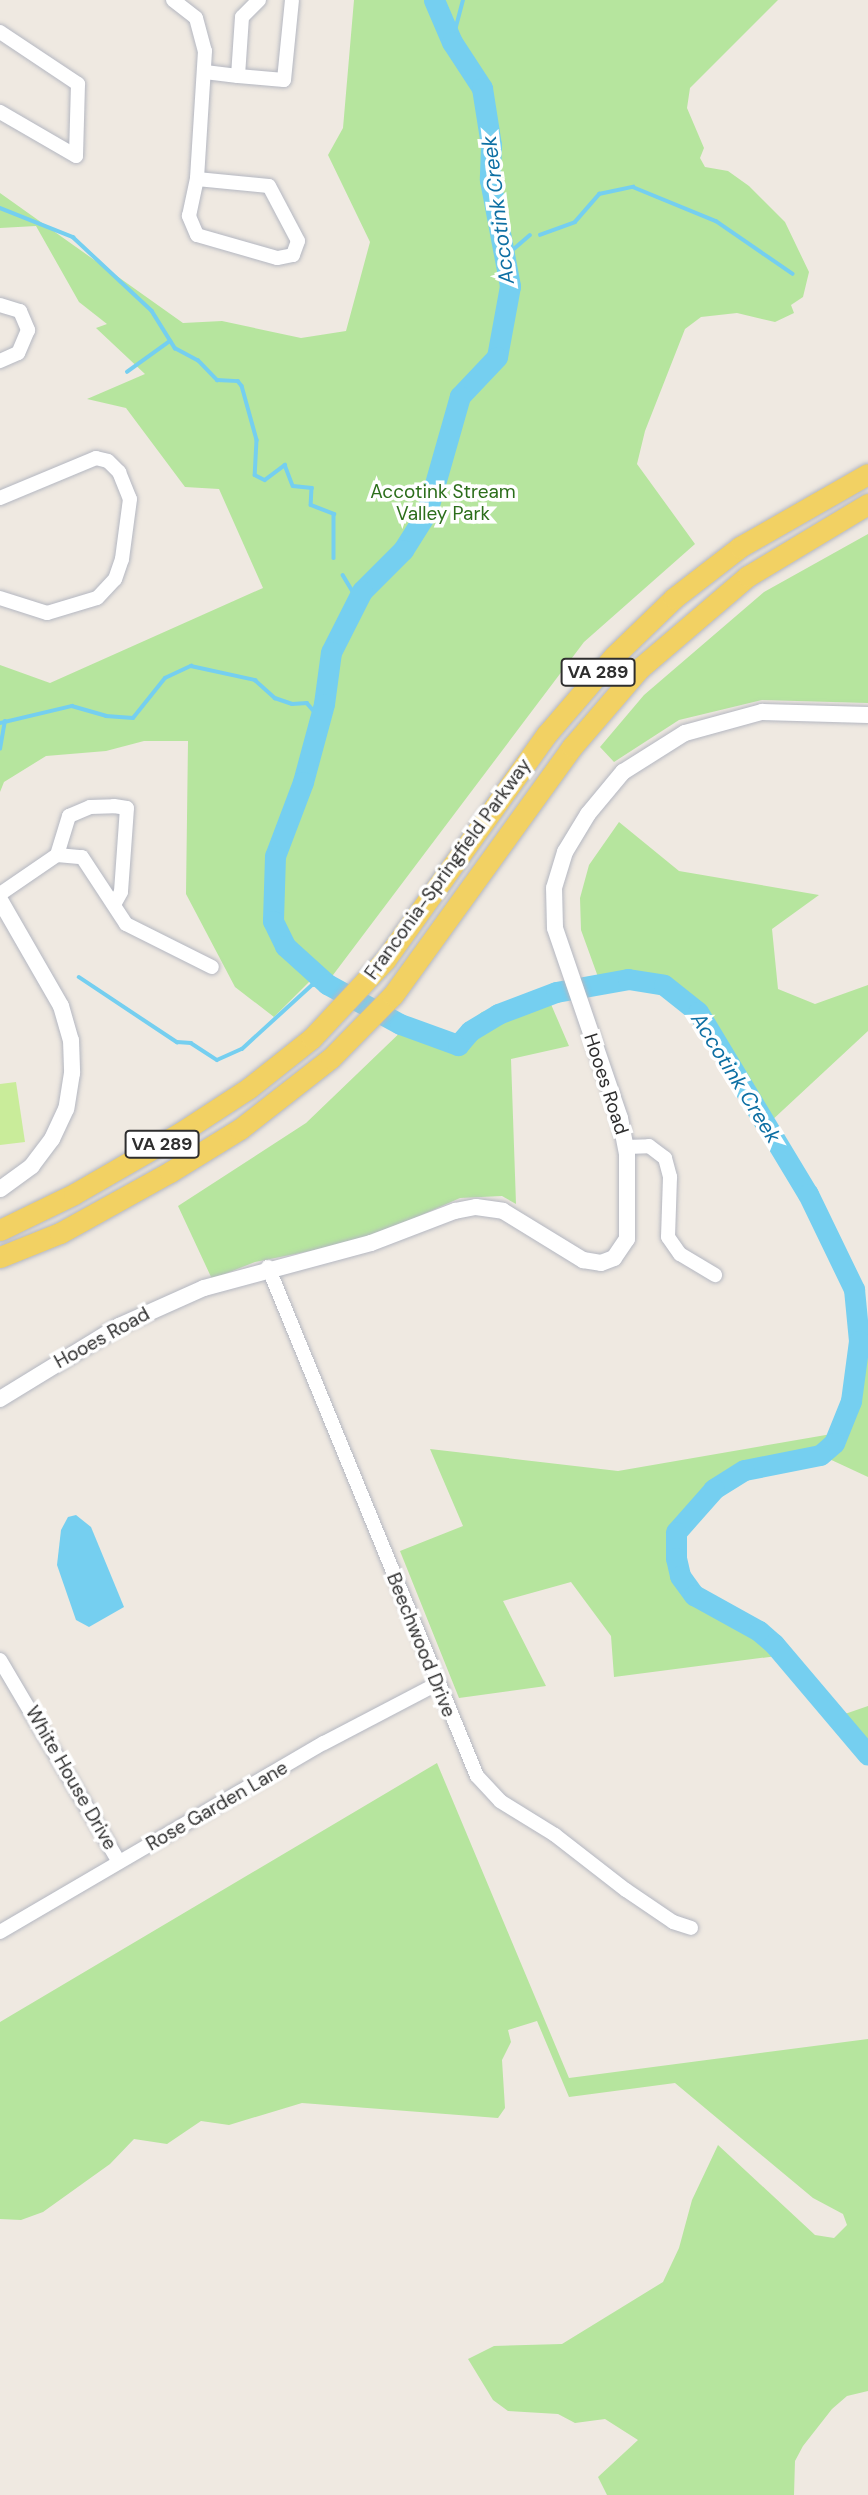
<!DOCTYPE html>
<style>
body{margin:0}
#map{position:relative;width:868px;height:2495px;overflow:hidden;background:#efe9e1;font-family:"DM Sans",sans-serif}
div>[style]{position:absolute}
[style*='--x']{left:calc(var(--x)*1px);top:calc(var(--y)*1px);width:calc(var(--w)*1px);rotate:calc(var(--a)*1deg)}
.green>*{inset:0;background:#b6e59e}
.pitch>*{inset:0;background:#c9ec9a}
.water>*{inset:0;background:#75cff0}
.stream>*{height:3.5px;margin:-1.75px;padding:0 1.75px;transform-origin:1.75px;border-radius:1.75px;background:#75cff0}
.river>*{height:21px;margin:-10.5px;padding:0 10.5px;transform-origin:10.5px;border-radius:10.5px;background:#75cff0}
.roads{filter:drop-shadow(0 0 2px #b4b7c1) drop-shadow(0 0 2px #b4b7c1)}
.minor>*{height:14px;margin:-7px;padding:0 7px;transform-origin:7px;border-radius:7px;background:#fff}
.tertiary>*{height:16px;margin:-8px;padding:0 8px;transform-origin:8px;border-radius:8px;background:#fff}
.primary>*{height:21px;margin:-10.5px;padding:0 10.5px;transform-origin:10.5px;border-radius:10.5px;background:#f2d163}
span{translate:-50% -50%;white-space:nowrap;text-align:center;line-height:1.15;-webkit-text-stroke:7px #fff;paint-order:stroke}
.shield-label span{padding:2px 5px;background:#fff;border:2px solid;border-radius:5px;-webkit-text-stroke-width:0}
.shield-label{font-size:18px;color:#2e2e2e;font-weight:700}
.park-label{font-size:19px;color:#2c6e1b}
.street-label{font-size:19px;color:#2e2e2e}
.water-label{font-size:21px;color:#0d6fa3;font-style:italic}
</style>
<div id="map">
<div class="green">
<div style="clip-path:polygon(354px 0,778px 0,690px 88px,687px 108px,704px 148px,700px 158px,705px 167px,728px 171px,749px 186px,785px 222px,809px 272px,803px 297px,791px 305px,794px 313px,775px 322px,737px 313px,701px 317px,685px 329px,645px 431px,637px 464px,695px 544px,584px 642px,330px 979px,318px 973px,274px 1017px,235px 987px,186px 894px,188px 741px,144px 741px,106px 751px,46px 756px,4px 782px,0 792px,0 665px,50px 683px,263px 588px,219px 489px,185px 487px,126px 408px,87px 399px,145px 374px,96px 328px,107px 324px,79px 302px,36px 226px,0 228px,0 193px,183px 323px,222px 321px,301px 338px,346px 331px,370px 242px,328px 155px,343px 128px)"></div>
<div style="clip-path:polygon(868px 534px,868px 703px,762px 700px,679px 720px,614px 762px,600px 747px,644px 695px,764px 592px)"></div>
<div style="clip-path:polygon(619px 822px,679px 871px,819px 895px,772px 929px,778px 989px,815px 1004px,868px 985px,868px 1031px,769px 1123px,726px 1042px,699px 1002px,667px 979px,602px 988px,581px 930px,580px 898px,589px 865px)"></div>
<div style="clip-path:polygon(547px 995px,569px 1046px,511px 1059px,516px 1204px,502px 1196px,460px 1198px,365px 1240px,255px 1262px,212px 1279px,178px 1206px,306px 1123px,408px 1025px,440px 1047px,482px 1012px)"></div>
<div style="clip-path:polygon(868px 1326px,868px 1477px,825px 1457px,729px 1478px,678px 1541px,687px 1584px,774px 1631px,792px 1654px,614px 1677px,611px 1636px,571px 1582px,503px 1601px,546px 1686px,459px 1698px,400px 1551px,463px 1526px,430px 1449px,618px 1471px,849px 1431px)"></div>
<div style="clip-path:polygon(868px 1706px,868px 1745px,842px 1715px)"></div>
<div style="clip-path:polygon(437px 1763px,569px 2078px,868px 2039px,868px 2391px,847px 2396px,832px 2409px,803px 2446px,795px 2461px,794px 2495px,607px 2495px,598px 2477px,638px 2440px,605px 2419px,575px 2423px,558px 2414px,508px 2411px,493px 2400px,468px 2359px,494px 2346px,562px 2344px,663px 2282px,679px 2248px,692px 2200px,718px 2145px,815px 2235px,834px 2238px,847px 2225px,843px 2214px,813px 2198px,675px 2083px,569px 2097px,537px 2021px,508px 2030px,511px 2042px,502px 2060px,505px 2108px,498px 2118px,302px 2103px,229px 2125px,201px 2121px,167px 2144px,134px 2139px,110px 2164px,43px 2212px,21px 2220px,0 2219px,0 2022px)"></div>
</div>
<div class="pitch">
<div style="clip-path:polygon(16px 1082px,25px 1142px,0 1145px,0 1084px)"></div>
</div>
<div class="water">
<div style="clip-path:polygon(76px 1515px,91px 1527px,124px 1607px,89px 1627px,76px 1620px,57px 1565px,61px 1530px,68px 1517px)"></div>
</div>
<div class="stream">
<div style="--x:452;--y:42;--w:43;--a:-75.3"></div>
<div style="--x:0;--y:208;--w:79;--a:21.7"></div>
<div style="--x:73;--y:237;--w:108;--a:43.1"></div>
<div style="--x:152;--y:311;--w:44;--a:58.1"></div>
<div style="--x:175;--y:348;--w:26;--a:28"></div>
<div style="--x:198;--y:360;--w:28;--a:46"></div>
<div style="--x:217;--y:380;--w:21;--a:3"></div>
<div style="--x:238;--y:381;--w:6;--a:51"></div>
<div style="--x:242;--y:386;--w:56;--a:74.5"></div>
<div style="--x:257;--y:440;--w:35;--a:93"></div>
<div style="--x:255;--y:475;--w:11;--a:27"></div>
<div style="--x:265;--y:480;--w:25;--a:-37"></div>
<div style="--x:285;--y:465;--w:22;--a:69"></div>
<div style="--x:293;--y:486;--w:19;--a:6"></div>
<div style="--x:312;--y:488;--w:17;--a:93"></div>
<div style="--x:311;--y:505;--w:25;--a:21"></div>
<div style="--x:334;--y:514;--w:44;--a:90"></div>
<div style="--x:540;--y:235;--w:37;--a:-20"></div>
<div style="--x:575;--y:222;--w:37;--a:-49"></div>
<div style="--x:599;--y:194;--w:35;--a:-12"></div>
<div style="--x:633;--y:187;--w:90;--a:22.3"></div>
<div style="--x:716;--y:221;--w:93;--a:34.5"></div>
<div style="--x:507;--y:255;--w:30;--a:-41"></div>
<div style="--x:127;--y:372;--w:53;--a:-35.8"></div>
<div style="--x:343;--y:575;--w:27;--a:59"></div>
<div style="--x:0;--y:723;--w:74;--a:-13.3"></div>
<div style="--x:72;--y:706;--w:35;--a:16"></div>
<div style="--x:106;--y:716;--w:27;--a:4"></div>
<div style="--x:133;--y:718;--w:51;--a:-51.3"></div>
<div style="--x:165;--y:678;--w:29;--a:-25"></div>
<div style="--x:191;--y:666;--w:66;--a:12.3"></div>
<div style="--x:255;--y:680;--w:27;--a:42"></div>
<div style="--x:275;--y:698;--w:18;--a:19"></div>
<div style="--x:292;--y:704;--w:15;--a:-4"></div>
<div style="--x:307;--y:703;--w:18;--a:49"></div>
<div style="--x:0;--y:749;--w:28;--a:-80"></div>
<div style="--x:79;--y:977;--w:118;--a:33.6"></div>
<div style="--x:177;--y:1042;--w:14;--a:4"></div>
<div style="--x:191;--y:1043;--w:31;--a:33"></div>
<div style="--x:217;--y:1060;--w:27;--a:-24"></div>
<div style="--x:242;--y:1049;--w:95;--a:-42.4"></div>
<div style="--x:312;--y:985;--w:15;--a:-4"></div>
</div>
<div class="river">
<div style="--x:434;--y:0;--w:46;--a:66.8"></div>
<div style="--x:452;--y:42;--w:55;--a:56.9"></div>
<div style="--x:482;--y:88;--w:58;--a:81"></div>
<div style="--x:491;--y:145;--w:35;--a:92"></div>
<div style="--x:490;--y:180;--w:108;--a:79.3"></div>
<div style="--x:510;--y:286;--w:72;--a:100.4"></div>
<div style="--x:497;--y:357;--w:54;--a:133.5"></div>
<div style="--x:460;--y:396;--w:121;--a:105.9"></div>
<div style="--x:427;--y:512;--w:45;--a:122.3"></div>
<div style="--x:403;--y:550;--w:58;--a:135"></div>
<div style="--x:362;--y:591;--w:68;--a:116.9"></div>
<div style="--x:331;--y:652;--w:52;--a:97.7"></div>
<div style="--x:324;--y:704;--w:81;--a:105.1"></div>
<div style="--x:303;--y:782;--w:79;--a:110.7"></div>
<div style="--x:275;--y:856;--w:65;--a:91.8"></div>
<div style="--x:273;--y:921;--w:28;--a:64"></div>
<div style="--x:285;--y:946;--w:57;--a:42.1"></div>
<div style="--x:327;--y:984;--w:83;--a:28.7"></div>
<div style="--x:400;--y:1024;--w:62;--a:19.9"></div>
<div style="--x:458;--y:1045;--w:18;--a:-49"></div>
<div style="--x:470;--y:1031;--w:33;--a:-31"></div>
<div style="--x:498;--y:1014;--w:62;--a:-20.8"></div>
<div style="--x:556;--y:992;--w:73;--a:-10.2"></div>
<div style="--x:628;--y:979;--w:36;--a:9"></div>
<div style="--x:664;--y:985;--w:43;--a:38.5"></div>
<div style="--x:698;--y:1012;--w:213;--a:58.9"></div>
<div style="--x:808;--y:1194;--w:106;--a:64.2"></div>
<div style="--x:854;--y:1289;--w:52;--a:84.5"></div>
<div style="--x:859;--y:1341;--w:61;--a:97.6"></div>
<div style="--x:851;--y:1401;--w:45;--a:112"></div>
<div style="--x:834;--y:1443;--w:18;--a:139"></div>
<div style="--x:820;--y:1455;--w:77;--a:168.8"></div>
<div style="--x:744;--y:1470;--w:36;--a:148"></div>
<div style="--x:714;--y:1489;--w:57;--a:131.5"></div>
<div style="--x:676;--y:1532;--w:26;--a:90"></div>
<div style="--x:676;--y:1558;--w:18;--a:77"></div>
<div style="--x:680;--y:1576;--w:24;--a:54"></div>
<div style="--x:694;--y:1595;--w:74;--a:29"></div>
<div style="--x:759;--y:1631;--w:20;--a:41"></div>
<div style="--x:774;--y:1644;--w:145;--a:49.7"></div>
</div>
<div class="roads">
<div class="minor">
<div style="--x:173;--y:0;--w:29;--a:38"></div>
<div style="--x:196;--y:18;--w:34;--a:75"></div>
<div style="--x:205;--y:51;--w:128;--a:93.6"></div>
<div style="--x:259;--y:0;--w:24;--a:135"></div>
<div style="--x:242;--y:17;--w:59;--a:93.9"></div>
<div style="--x:238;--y:76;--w:46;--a:5"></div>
<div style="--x:284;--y:80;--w:80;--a:-84.3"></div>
<div style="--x:0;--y:32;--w:94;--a:33.7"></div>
<div style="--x:78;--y:84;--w:72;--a:91.6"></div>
<div style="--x:76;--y:156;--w:88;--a:-149.9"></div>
<div style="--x:205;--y:72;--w:33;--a:7"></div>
<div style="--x:197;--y:179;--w:72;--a:5.6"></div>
<div style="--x:269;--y:186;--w:62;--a:62.2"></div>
<div style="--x:298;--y:241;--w:15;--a:110"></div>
<div style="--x:293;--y:255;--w:16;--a:169"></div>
<div style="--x:277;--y:258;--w:83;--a:-164"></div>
<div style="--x:197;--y:235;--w:21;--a:-113"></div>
<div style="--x:189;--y:216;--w:38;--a:-78"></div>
<div style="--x:0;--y:305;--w:21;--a:17"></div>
<div style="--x:20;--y:311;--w:21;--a:67"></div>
<div style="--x:28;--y:330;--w:25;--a:113"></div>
<div style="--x:18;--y:353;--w:20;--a:156"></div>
<div style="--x:0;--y:498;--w:104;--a:-22.6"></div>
<div style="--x:96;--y:458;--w:12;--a:14"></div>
<div style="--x:108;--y:461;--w:16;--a:45"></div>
<div style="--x:119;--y:472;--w:29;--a:68"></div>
<div style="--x:130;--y:499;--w:61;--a:97.6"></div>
<div style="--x:122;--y:559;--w:21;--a:109"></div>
<div style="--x:115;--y:579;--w:26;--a:133"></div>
<div style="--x:97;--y:598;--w:52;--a:163.3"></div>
<div style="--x:47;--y:613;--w:49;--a:-162.3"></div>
<div style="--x:57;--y:855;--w:25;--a:5"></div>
<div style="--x:82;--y:857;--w:80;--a:56.7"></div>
<div style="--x:126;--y:924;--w:96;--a:26.6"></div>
<div style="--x:0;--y:894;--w:69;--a:-34.4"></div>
<div style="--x:57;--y:855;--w:41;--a:-72.9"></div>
<div style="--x:69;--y:816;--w:23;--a:-23"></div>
<div style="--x:90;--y:807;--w:24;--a:-2"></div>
<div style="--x:114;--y:806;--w:13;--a:9"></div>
<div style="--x:127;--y:808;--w:84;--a:94.1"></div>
<div style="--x:121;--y:892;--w:13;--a:119"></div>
<div style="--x:626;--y:1147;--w:23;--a:-2"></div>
<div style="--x:649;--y:1146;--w:20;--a:37"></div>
<div style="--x:665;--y:1158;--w:20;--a:75"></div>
<div style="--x:670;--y:1177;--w:60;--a:91.9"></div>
<div style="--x:668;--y:1237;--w:21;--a:55"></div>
<div style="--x:680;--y:1254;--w:41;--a:31"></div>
<div style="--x:268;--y:1267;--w:550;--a:67.68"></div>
<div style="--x:477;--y:1776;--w:34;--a:47"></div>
<div style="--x:500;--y:1801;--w:65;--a:31.7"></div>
<div style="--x:555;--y:1835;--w:90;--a:37.8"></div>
<div style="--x:626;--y:1890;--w:57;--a:34.2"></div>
<div style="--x:673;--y:1922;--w:19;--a:18"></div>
<div style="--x:0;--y:1660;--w:234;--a:59.5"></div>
<div style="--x:0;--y:1932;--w:375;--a:-30.3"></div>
<div style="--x:324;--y:1743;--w:127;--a:-27.6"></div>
</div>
<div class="tertiary">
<div style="--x:0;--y:900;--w:122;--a:60.1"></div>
<div style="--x:61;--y:1006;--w:35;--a:74"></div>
<div style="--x:71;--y:1040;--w:33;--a:88"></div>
<div style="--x:72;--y:1073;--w:36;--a:99"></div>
<div style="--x:66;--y:1109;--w:33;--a:115"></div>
<div style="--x:52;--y:1139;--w:34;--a:127"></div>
<div style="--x:32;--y:1166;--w:39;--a:144"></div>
<div style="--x:0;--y:1399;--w:140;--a:-31.5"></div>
<div style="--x:119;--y:1326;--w:93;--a:-24.1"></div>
<div style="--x:204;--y:1288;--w:173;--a:-15.1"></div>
<div style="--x:371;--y:1243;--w:90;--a:-20.9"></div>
<div style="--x:455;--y:1211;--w:21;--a:-11"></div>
<div style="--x:476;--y:1207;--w:27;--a:8"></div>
<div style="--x:503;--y:1211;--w:94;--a:31.5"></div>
<div style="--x:583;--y:1260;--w:18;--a:9"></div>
<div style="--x:601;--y:1263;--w:14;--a:-21"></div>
<div style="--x:614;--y:1258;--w:23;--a:-56"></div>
<div style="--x:627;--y:1239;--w:85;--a:-90"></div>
<div style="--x:627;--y:1154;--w:37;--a:-101"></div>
<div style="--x:620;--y:1118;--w:201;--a:-108.9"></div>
<div style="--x:555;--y:928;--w:40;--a:-91.4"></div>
<div style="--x:554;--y:888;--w:38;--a:-73"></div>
<div style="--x:565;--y:852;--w:44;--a:-58.8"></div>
<div style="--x:588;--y:814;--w:55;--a:-50.2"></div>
<div style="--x:623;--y:772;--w:73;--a:-32.2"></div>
<div style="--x:685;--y:733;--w:80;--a:-15.3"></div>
<div style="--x:762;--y:712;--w:106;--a:1.6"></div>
</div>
<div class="primary">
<div style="--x:0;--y:1230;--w:82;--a:-25.9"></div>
<div style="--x:74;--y:1194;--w:122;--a:-29.9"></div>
<div style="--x:180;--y:1133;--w:82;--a:-33.1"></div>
<div style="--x:249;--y:1088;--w:80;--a:-38.4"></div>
<div style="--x:312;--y:1038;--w:107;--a:-46.9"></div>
<div style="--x:385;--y:960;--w:277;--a:-54.4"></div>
<div style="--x:546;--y:735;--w:104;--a:-49.3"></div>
<div style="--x:614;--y:656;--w:83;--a:-44"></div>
<div style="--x:674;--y:598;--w:83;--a:-37.7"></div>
<div style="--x:740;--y:547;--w:147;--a:-29.7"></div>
<div style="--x:0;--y:1257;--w:65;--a:-21.8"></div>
<div style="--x:60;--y:1233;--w:126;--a:-29"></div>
<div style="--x:170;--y:1172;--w:82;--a:-31.6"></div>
<div style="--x:240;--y:1129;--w:115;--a:-38"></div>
<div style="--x:331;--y:1058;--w:88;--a:-45.5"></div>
<div style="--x:393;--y:995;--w:306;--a:-54.2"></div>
<div style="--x:572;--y:747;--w:103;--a:-49.3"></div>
<div style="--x:639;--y:669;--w:143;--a:-40.5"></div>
<div style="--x:748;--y:576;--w:140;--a:-31"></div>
</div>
</div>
<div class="shield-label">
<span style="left:598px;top:672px">VA 289</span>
<span style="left:162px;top:1144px">VA 289</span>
</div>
<div class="park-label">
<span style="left:443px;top:503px">Accotink Stream<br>Valley Park</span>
</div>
<div class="street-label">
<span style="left:448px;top:869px;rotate:-54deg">Franconia-Springfield Parkway</span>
<span style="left:606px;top:1084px;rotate:72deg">Hooes Road</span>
<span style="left:102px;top:1338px;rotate:-29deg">Hooes Road</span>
<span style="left:421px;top:1645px;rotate:68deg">Beechwood Drive</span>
<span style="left:71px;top:1778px;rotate:60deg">White House Drive</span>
<span style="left:217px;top:1806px;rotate:-30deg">Rose Garden Lane</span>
</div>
<div class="water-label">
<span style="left:498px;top:210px;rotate:-97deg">Accotink Creek</span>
<span style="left:736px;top:1078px;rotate:58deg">Accotink Creek</span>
</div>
</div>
